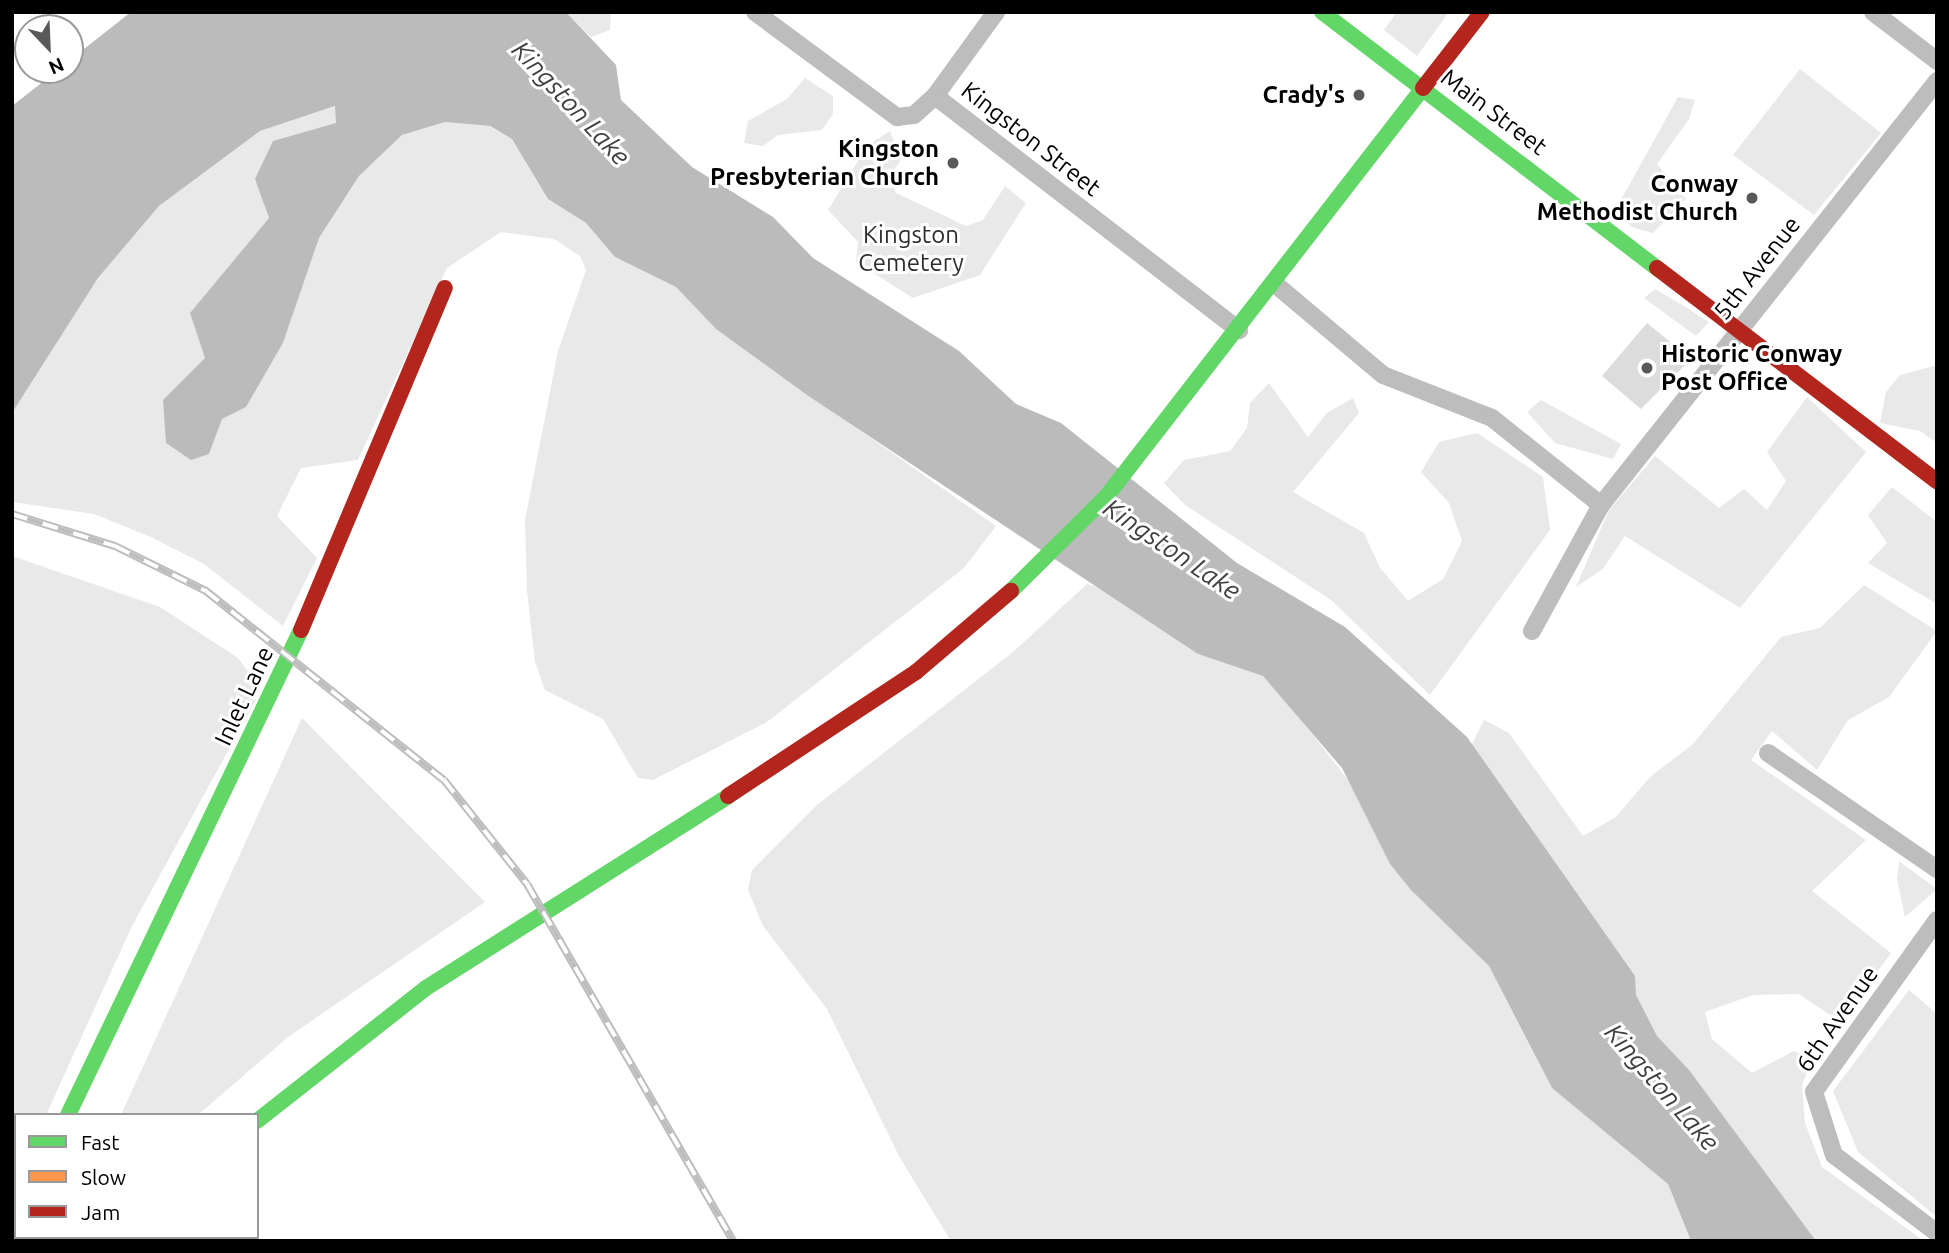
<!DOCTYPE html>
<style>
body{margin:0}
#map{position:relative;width:1949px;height:1253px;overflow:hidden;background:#fff;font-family:Ubuntu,sans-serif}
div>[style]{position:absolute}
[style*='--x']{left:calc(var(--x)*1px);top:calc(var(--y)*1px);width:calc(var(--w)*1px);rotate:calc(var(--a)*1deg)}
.green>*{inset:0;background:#e9e9e9}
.water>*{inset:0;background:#bbb}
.building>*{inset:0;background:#dcdcdc}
.street>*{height:18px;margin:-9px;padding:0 9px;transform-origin:9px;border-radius:9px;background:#bdbdbd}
.fast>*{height:16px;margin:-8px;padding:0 8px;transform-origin:8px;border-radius:8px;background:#63d668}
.slow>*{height:16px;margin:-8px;padding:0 8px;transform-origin:8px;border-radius:8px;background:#ff974d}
.jam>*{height:16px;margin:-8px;padding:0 8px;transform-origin:8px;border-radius:8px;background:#b3261e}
.rail>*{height:8px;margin-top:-4px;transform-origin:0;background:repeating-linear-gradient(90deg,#fff 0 16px,#bdbdbd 0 32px);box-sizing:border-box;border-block:2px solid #bdbdbd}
.dots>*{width:19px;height:19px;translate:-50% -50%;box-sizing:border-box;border:4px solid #fff;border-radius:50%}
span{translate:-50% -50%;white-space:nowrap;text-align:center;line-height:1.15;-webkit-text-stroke:6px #fff;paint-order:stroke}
.poi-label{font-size:24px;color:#000;font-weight:700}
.right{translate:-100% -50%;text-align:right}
.left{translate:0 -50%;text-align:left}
.street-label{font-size:24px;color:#000}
.park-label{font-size:24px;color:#2e2e2e}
.water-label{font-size:26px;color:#3f3f3f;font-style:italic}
.frame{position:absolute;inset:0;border:14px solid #000;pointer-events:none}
.legend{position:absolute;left:14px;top:1113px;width:245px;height:126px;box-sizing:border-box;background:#fff;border:2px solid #999;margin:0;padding:9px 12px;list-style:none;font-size:21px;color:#000}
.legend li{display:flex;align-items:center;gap:14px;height:35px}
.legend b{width:35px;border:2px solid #999}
.north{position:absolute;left:14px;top:14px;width:70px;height:70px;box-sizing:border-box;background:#fff;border:2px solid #999;border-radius:50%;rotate:157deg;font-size:19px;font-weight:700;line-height:28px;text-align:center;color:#000}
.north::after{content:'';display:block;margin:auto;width:24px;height:32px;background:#595959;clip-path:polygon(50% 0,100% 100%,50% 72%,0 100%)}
</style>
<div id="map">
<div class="green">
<div style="clip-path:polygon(566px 12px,611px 12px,610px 30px,591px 37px)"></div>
<div style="clip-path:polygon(1397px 12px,1449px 12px,1417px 56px,1384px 30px)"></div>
<div style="clip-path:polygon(1800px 69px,1881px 133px,1814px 215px,1733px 155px)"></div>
<div style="clip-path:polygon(805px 78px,833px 96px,833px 114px,822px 130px,778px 135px,763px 146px,744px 143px,748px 121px,787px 99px)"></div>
<div style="clip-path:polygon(1678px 97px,1695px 100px,1689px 119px,1657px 164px,1686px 199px,1653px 233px,1631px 227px,1617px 207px)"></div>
<div style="clip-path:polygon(336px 106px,336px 123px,256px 179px,269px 218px,190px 313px,206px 358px,209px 454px,222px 419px,246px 407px,283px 343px,319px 238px,359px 176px,402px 135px,445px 122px,489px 126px,512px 139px,548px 199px,586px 223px,615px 257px,676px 287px,716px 329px,996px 526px,964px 568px,767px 722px,653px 780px,638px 778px,603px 719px,545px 690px,535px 662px,527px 591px,525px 520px,558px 351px,586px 270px,580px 256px,554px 239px,501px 232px,447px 268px,358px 460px,301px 468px,277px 516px,317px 558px,283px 626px,204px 564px,151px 537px,94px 514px,12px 502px,12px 413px,98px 278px,159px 206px,260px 131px)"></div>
<div style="clip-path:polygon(890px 131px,901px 160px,889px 177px,896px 193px,966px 226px,983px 220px,1005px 186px,1026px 203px,980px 275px,913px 298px,856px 262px,858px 242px,828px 210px,868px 145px)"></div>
<div style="clip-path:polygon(1655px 289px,1684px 306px,1709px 322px,1696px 336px,1644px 298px)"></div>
<div style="clip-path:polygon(1937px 365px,1937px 443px,1920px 431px,1880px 423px,1886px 392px,1900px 375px)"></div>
<div style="clip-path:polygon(1269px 383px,1308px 437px,1327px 413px,1353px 398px,1359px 413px,1293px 492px,1364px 533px,1380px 568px,1408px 601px,1443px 579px,1462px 541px,1449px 503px,1421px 472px,1439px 442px,1477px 433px,1543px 477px,1550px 530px,1430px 695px,1331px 600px,1185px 505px,1164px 483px,1184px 460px,1230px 451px,1247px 428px,1250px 403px)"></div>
<div style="clip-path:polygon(1807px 397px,1866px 452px,1740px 608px,1625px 536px,1603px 569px,1576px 587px,1609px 510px,1655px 456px,1719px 508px,1744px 489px,1767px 510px,1786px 481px,1767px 452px)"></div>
<div style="clip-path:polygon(1541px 400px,1621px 444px,1613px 459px,1555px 443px,1527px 412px)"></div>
<div style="clip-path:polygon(1892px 487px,1937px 522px,1937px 604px,1868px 563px,1887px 543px,1868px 515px)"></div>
<div style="clip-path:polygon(12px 556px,160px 607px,238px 658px,251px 676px,256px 700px,132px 926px,46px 1115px,16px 1115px,12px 1189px)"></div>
<div style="clip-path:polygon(1087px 584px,1109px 591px,1198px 654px,1263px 676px,1288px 702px,1363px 800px,1390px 864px,1489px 966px,1552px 1088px,1668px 1184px,1691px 1241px,951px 1241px,900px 1158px,827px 1009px,763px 926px,748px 890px,752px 870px,817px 805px,1013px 652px)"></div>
<div style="clip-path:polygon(1864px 585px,1937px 631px,1889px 697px,1848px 720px,1817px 770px,1772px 731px,1751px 760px,1866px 840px,1812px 891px,1891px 953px,1840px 1022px,1799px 994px,1753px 995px,1705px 1012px,1712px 1039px,1752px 1073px,1794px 1051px,1812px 1060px,1802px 1085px,1805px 1123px,1822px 1167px,1924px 1241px,1778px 1241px,1468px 752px,1484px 720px,1509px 733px,1583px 836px,1616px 817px,1650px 777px,1693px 744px,1781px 637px,1820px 628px)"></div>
<div style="clip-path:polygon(302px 718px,485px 902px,288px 1037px,198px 1115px,121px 1115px)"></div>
<div style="clip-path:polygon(1899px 861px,1937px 889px,1905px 917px,1897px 880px)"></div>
<div style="clip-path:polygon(1909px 990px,1937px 1014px,1937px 1217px,1858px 1152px,1833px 1091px)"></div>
</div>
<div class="water">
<div style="clip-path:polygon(131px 12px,566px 12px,616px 65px,621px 100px,692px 167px,773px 217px,813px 258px,959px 351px,1016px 404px,1061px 423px,1237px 563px,1345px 627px,1467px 737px,1635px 976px,1636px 995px,1657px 1036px,1689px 1070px,1816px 1241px,1691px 1241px,1668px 1184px,1552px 1088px,1489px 966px,1411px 890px,1390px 864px,1342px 768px,1263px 676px,1198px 654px,807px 395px,716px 329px,676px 287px,615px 257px,586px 223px,548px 199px,512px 139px,490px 126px,445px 122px,402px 135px,359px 176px,319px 238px,283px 343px,246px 407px,222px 419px,209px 454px,191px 460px,166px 443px,163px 400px,205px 358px,190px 313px,269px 218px,255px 179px,273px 141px,336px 123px,335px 106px,260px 131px,159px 206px,98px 278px,12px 413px,12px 106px,58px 70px,70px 70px,70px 60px)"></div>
</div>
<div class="building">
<div style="clip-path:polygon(1647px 323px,1691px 359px,1641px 409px,1602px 376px)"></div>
</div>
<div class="street">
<div style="--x:755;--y:12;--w:177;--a:36.5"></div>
<div style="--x:897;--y:117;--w:17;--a:-7"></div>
<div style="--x:914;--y:115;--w:28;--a:-42"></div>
<div style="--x:935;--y:96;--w:104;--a:-54"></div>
<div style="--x:1873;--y:12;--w:81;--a:37.4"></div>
<div style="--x:935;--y:96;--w:384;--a:37.6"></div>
<div style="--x:1275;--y:284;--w:141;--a:40.1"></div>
<div style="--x:1383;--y:375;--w:117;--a:21.5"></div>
<div style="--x:1492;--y:418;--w:139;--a:38.6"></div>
<div style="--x:1532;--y:631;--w:144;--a:-61.3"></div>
<div style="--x:1601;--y:505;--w:541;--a:-51.6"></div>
<div style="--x:1768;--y:753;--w:205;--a:34.5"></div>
<div style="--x:1937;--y:920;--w:211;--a:125.6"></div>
<div style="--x:1814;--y:1092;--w:66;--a:72.4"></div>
<div style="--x:1834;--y:1155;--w:129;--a:37.1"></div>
<div style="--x:25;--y:1237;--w:4;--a:76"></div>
</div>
<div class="fast">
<div style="--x:1322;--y:12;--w:422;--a:37.4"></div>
<div style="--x:1011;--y:591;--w:134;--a:-44.7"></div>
<div style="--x:1106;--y:497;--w:517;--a:-52.22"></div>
<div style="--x:68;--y:1115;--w:538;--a:-64.34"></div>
<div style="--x:257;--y:1121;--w:215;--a:-38.2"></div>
<div style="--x:426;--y:988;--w:358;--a:-32.4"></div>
</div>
<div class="slow">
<div style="--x:115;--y:1241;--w:6;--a:-45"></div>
</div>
<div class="jam">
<div style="--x:1423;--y:88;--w:96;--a:-52.2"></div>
<div style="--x:1657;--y:268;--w:352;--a:37.3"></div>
<div style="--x:301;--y:630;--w:371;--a:-67.2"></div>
<div style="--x:728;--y:796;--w:225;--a:-33.4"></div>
<div style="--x:916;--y:672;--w:125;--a:-40.5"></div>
</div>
<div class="rail">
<div style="--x:12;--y:514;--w:108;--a:17.3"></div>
<div style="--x:115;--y:546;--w:102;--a:26.3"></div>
<div style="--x:206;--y:591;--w:304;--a:38.5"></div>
<div style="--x:444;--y:780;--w:133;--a:51.4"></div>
<div style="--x:527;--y:884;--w:412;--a:60"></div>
</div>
<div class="dots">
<div style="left:1359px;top:95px;background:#595959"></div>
<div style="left:953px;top:163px;background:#595959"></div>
<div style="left:1752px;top:198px;background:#595959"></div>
<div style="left:1647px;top:368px;background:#595959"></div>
</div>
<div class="poi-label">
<span class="right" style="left:1345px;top:95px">Crady's</span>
<span class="right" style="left:939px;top:163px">Kingston<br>Presbyterian Church</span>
<span class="right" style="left:1738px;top:198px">Conway<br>Methodist Church</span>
<span class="left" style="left:1661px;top:368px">Historic Conway<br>Post Office</span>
</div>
<div class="street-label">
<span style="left:1494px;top:112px;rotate:37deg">Main Street</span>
<span style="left:1031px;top:139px;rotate:38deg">Kingston Street</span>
<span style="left:1757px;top:268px;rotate:-52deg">5th Avenue</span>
<span style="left:244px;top:696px;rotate:-65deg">Inlet Lane</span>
<span style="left:1837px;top:1019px;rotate:-55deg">6th Avenue</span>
</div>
<div class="park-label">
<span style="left:911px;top:249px">Kingston<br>Cemetery</span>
</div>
<div class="water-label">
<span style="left:571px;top:103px;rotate:47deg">Kingston Lake</span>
<span style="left:1172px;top:549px;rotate:34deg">Kingston Lake</span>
<span style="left:1662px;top:1087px;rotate:49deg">Kingston Lake</span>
</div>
<div class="frame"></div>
<ul class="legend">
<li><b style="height:9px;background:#63d668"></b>Fast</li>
<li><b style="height:9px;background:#ff974d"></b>Slow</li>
<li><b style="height:9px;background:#b3261e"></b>Jam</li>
</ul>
<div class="north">N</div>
</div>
